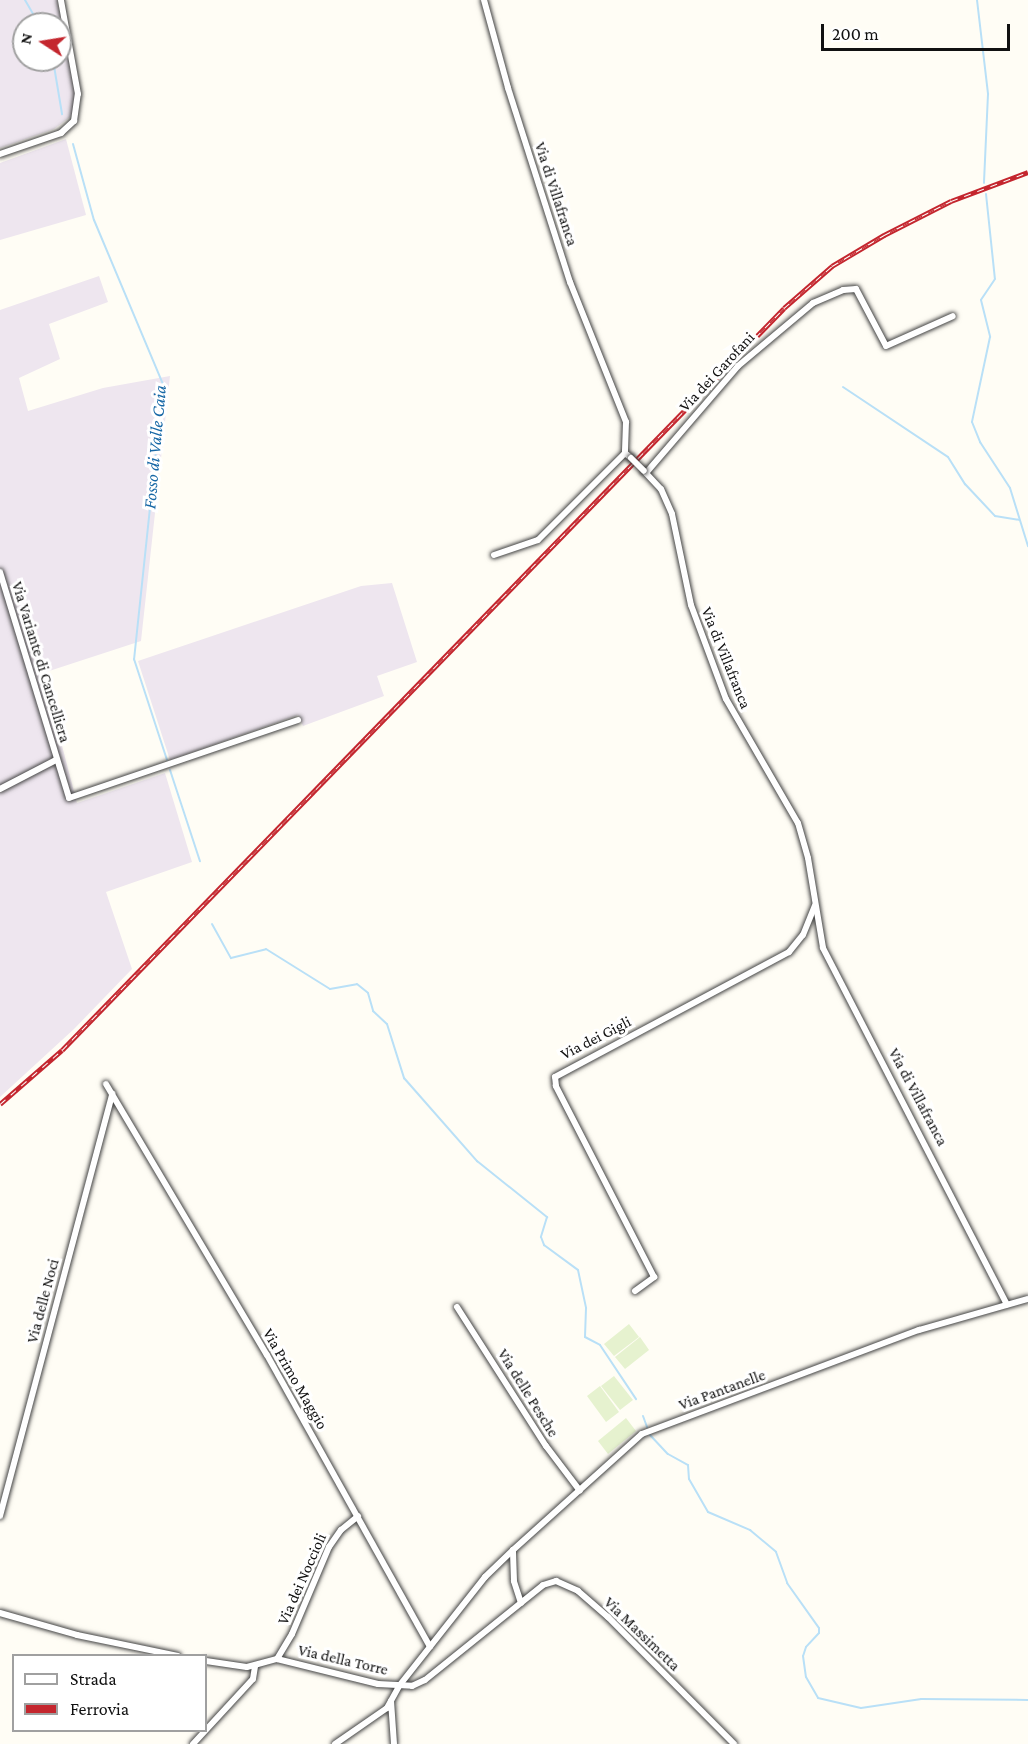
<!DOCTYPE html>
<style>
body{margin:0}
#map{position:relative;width:1028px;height:1744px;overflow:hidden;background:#fffdf5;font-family:"Crimson Pro",serif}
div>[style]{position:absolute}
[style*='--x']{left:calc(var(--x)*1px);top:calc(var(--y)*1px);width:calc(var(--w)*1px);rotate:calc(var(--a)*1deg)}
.industrial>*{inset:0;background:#eee6ef}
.pitch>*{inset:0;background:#e6f2cf}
.stream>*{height:2px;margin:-1px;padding:0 1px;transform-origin:1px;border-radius:1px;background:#b9e0f7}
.roads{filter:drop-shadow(0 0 2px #444) drop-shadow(0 0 2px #444)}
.minor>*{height:6px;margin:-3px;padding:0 3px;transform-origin:3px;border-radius:3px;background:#fff}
.rail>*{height:4.5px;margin-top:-2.25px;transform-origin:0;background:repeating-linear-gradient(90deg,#fff 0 7px,#c4262e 0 14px);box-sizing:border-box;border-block:2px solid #c4262e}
.bridges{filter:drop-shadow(0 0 2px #444) drop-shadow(0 0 2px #444)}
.minor-bridge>*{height:6px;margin:-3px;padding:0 3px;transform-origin:3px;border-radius:3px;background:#fff}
span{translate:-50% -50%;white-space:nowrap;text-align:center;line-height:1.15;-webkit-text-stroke:6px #fff;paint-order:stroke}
.street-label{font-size:16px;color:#111}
.water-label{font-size:18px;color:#1768a6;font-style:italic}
.legend{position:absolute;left:12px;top:1654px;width:195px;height:78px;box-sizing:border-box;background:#fff;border:2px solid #a0a0a0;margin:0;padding:8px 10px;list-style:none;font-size:18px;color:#111}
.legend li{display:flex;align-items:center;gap:12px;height:30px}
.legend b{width:30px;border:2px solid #a0a0a0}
.north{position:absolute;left:12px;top:12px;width:60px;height:60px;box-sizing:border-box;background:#fff;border:2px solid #a0a0a0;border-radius:50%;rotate:282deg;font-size:16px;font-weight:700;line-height:24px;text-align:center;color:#111}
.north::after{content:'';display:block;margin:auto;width:21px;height:27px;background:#c4262e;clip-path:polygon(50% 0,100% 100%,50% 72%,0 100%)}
.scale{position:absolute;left:821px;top:24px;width:189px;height:27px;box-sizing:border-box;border:3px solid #111;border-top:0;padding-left:8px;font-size:18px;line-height:21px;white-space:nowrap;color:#111;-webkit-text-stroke:4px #fff;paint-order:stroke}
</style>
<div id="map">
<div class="industrial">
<div style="clip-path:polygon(evenodd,0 0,57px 0,77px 105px,70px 117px,54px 129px,0 148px,0 0,24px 24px,60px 24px,60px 60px,24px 60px,24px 24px)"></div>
<div style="clip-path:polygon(66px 139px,86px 215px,0 240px,0 163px)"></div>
<div style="clip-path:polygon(99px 276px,108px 302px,49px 324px,60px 359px,19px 378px,28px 411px,103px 388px,170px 376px,141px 641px,43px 673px,77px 803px,165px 773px,192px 862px,106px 892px,132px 969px,74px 1029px,0 1097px,0 310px)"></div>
<div style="clip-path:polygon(392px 583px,417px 662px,377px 676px,384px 696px,303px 726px,298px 715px,170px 760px,138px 661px,361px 586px)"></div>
</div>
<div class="pitch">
<div style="clip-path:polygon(629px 1324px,639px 1337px,614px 1356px,604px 1344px)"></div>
<div style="clip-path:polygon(640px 1337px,649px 1350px,625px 1369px,615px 1357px)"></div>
<div style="clip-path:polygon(614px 1376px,633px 1400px,620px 1410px,601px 1386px)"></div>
<div style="clip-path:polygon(600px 1386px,619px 1412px,606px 1422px,587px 1396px)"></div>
<div style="clip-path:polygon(626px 1418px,636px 1431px,608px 1454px,598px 1441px)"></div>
</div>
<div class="stream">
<div style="--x:25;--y:0;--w:28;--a:60"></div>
<div style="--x:977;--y:0;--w:95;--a:83.3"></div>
<div style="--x:988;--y:94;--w:89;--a:92.6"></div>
<div style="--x:53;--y:60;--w:55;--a:80.5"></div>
<div style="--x:73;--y:144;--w:79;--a:74.6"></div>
<div style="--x:94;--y:220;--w:178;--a:67.2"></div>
<div style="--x:163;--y:384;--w:277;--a:96"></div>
<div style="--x:134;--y:659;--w:106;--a:71.9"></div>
<div style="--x:986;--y:194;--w:85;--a:84"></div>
<div style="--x:995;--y:279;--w:25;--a:124"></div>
<div style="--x:981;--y:300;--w:38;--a:76"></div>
<div style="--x:990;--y:337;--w:87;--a:102"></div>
<div style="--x:972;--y:422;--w:22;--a:68"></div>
<div style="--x:980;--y:442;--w:55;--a:56.9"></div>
<div style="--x:1010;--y:488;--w:61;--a:72.8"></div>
<div style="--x:843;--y:387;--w:126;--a:33.7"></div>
<div style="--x:948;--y:457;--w:32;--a:58"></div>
<div style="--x:965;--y:484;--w:44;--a:46.8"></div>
<div style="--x:995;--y:516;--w:24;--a:9"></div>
<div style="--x:170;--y:770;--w:96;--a:71.8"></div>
<div style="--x:212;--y:924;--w:39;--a:61"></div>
<div style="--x:231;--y:958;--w:36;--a:-14"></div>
<div style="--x:266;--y:949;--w:75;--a:32"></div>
<div style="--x:330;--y:989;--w:27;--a:-10"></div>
<div style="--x:357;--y:984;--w:14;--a:39"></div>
<div style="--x:368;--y:993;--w:19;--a:74"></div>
<div style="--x:373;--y:1011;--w:19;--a:43"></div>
<div style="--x:387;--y:1024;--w:57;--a:72.5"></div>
<div style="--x:404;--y:1078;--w:111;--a:48.7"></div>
<div style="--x:477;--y:1161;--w:90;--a:38.7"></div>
<div style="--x:547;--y:1217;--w:21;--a:107"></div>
<div style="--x:541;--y:1237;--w:9;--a:69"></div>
<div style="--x:544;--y:1245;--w:42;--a:36.3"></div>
<div style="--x:578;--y:1270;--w:39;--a:78"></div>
<div style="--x:586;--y:1308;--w:29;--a:92"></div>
<div style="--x:585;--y:1337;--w:17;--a:28"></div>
<div style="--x:600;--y:1345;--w:65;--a:56.3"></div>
<div style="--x:643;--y:1416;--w:12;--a:70"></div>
<div style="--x:650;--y:1435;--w:26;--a:47"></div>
<div style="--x:668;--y:1454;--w:23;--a:29"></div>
<div style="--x:688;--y:1465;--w:14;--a:86"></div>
<div style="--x:689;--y:1479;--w:38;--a:60"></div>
<div style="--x:708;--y:1512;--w:46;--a:23.2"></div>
<div style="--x:750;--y:1530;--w:34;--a:40"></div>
<div style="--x:776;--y:1552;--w:33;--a:70"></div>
<div style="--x:787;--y:1583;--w:55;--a:54.6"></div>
<div style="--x:819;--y:1628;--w:5;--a:90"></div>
<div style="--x:819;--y:1633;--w:19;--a:133"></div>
<div style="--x:806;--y:1647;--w:9;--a:108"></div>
<div style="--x:803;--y:1656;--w:21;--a:82"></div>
<div style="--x:806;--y:1677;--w:24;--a:60"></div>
<div style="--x:818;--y:1698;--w:44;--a:13.1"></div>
<div style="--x:861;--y:1708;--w:61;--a:-8.5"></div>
<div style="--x:921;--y:1699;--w:107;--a:0.5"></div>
</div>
<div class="roads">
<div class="minor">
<div style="--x:484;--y:0;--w:91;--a:74.7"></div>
<div style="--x:508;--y:88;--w:204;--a:72.3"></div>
<div style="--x:570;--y:282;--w:151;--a:68.2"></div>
<div style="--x:626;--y:422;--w:31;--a:92"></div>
<div style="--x:625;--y:453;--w:8;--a:40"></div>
<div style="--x:0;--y:154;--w:65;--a:-19"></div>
<div style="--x:61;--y:133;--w:18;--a:-43"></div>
<div style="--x:74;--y:121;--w:27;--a:-82"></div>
<div style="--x:78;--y:94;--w:96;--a:-100.3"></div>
<div style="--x:644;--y:471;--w:25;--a:47"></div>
<div style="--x:661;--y:489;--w:27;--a:66"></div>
<div style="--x:672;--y:514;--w:93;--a:78.2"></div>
<div style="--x:691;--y:605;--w:100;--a:69.6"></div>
<div style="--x:726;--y:699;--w:143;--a:59.9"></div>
<div style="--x:798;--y:823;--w:36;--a:74"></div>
<div style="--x:808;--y:858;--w:91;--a:80.5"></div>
<div style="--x:823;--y:948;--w:401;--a:62.7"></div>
<div style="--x:646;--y:473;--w:141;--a:-49.3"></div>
<div style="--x:738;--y:366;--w:98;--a:-40"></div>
<div style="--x:813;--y:303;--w:33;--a:-23"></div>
<div style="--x:843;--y:290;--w:13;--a:-4"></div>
<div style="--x:856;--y:289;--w:64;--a:62.2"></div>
<div style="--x:886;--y:346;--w:73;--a:-24.1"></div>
<div style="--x:494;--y:555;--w:46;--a:-18.8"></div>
<div style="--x:538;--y:540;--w:123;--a:-45"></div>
<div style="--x:0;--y:572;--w:236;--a:73"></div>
<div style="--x:69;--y:798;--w:242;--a:-18.8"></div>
<div style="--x:0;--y:789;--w:63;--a:-27.4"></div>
<div style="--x:106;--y:1084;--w:315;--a:59.3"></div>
<div style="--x:267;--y:1355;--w:334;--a:60.8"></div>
<div style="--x:635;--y:1291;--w:24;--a:-36"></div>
<div style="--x:654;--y:1277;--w:215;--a:-117.2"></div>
<div style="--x:556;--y:1086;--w:9;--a:-96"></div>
<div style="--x:555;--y:1077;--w:265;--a:-28.1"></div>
<div style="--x:789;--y:952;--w:22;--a:-51"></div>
<div style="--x:803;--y:935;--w:32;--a:-68"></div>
<div style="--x:457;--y:1307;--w:165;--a:57.4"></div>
<div style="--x:546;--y:1446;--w:56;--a:52.9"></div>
<div style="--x:0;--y:1516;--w:437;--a:-75.1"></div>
<div style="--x:521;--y:1603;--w:23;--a:-108"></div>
<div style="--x:514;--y:1581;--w:31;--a:-92"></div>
<div style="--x:513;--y:1550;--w:173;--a:-42"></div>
<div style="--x:642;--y:1434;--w:296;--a:-20.6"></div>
<div style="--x:919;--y:1330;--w:113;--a:-15.9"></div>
<div style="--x:0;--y:1613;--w:80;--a:15.9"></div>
<div style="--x:77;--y:1635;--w:103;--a:11.7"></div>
<div style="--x:277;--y:1659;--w:29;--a:-59"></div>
<div style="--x:292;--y:1634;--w:95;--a:-67"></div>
<div style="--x:329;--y:1547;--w:21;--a:-55"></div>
<div style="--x:341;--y:1530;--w:22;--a:-39"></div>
<div style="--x:206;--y:1661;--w:41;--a:8.3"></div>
<div style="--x:247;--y:1667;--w:31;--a:-15"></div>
<div style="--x:277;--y:1659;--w:104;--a:13.9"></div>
<div style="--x:378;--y:1684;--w:34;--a:3"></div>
<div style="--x:412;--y:1686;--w:14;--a:-25"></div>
<div style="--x:425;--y:1680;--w:151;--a:-38.8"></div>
<div style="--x:543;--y:1585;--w:14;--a:-17"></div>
<div style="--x:556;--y:1581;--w:24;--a:24"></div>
<div style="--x:578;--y:1591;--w:40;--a:41"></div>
<div style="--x:608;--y:1617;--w:179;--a:45.2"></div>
<div style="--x:391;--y:1701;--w:43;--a:86"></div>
<div style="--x:193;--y:1744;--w:88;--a:-47.3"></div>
<div style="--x:253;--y:1679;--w:13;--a:-81"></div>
<div style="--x:335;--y:1744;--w:63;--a:-34.7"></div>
<div style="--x:387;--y:1708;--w:25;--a:-61"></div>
<div style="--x:399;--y:1686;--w:139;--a:-51.7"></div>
<div style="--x:485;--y:1577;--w:39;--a:-44"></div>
</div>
</div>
<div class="rail">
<div style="--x:0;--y:1104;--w:82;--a:-41.1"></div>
<div style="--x:62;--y:1050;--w:1035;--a:-45.78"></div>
<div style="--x:784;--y:308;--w:64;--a:-41.2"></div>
<div style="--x:832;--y:266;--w:61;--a:-30.8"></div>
<div style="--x:884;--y:235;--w:75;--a:-26.9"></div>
<div style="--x:951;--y:201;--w:82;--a:-20.6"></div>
</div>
<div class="bridges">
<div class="minor-bridge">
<div style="--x:631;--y:458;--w:18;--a:45"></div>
</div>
</div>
<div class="street-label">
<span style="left:556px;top:194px;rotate:72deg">Via di Villafranca</span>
<span style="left:717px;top:372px;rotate:-47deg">Via dei Garofani</span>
<span style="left:726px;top:658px;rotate:68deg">Via di Villafranca</span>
<span style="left:41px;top:662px;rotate:73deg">Via Variante di Cancelliera</span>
<span style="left:596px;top:1038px;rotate:-27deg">Via dei Gigli</span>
<span style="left:918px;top:1097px;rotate:62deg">Via di Villafranca</span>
<span style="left:43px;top:1301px;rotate:-75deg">Via delle Noci</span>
<span style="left:295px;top:1379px;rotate:60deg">Via Primo Maggio</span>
<span style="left:722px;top:1390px;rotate:-20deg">Via Pantanelle</span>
<span style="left:528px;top:1393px;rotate:58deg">Via delle Pesche</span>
<span style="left:302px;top:1579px;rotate:-66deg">Via dei Noccioli</span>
<span style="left:642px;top:1634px;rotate:44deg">Via Massimetta</span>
<span style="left:343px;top:1660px;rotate:13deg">Via della Torre</span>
</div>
<div class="water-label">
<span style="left:155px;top:447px;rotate:-85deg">Fosso di Valle Caia</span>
</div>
<ul class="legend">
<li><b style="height:8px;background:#fff"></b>Strada</li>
<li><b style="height:8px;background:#c4262e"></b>Ferrovia</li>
</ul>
<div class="north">N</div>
<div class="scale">200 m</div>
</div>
